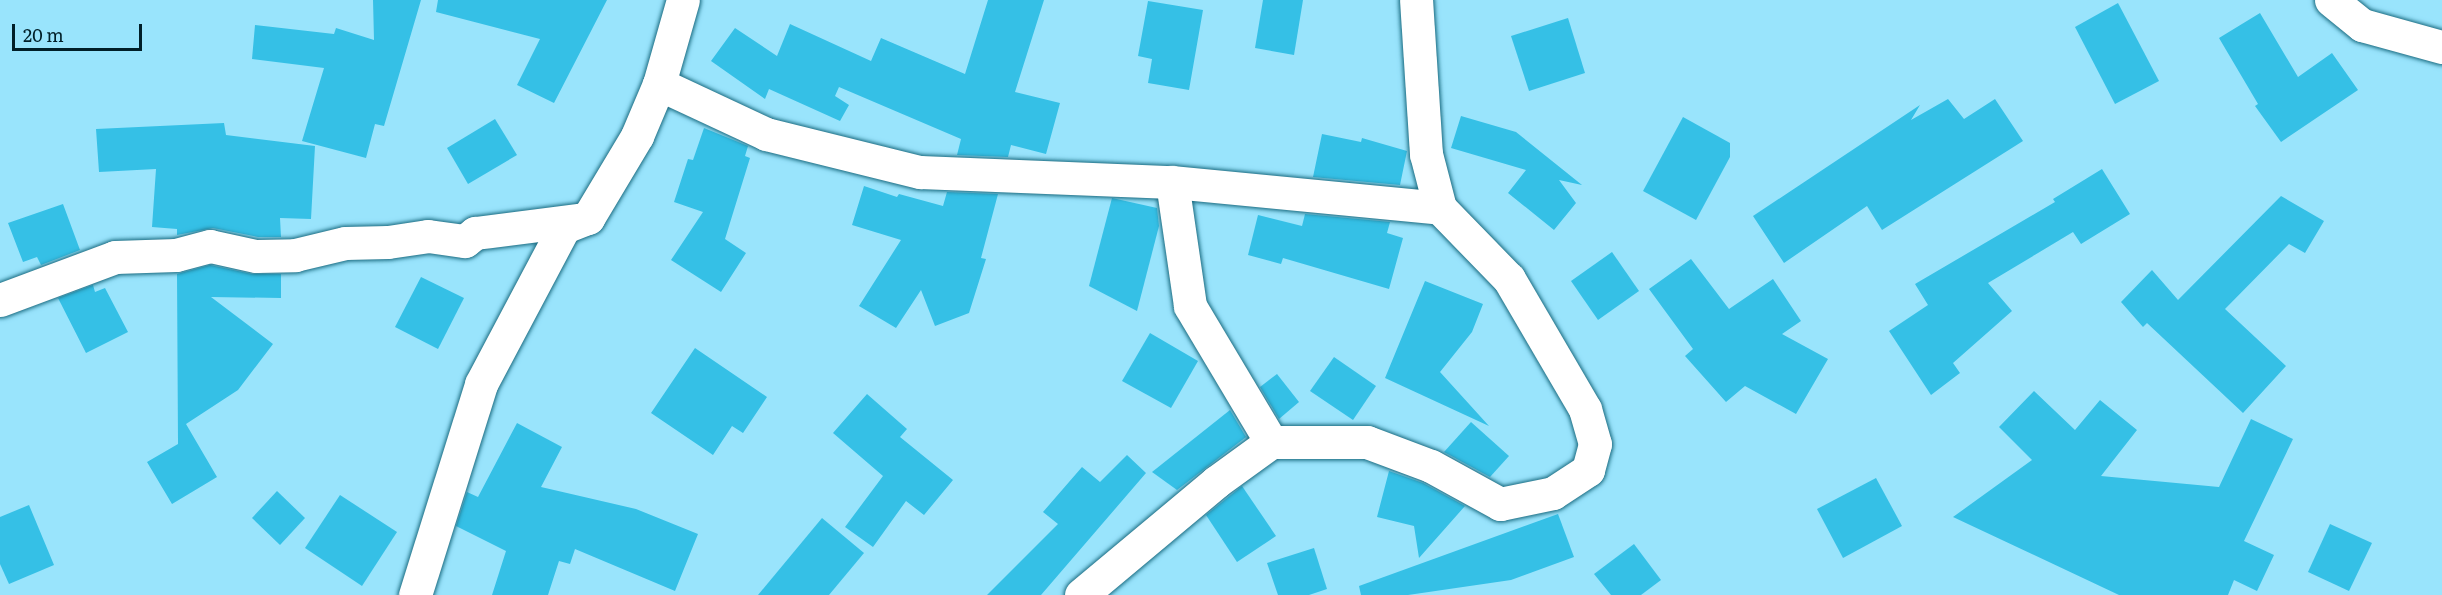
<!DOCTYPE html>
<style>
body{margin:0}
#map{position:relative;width:2442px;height:595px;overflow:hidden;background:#99e4fc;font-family:Literata,serif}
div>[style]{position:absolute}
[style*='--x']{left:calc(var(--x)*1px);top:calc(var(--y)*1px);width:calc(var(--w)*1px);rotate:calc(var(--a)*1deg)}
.building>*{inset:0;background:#35c0e6}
.roads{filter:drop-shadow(0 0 2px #1a6b81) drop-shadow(0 0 2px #1a6b81)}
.minor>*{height:33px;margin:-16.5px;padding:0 16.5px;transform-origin:16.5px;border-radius:16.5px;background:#fff}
span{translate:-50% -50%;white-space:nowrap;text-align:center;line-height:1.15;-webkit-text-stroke:5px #99e4fc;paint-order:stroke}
.scale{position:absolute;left:12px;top:24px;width:130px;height:27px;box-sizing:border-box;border:3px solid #001f28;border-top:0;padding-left:8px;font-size:18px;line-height:21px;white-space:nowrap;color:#001f28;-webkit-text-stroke:4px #99e4fc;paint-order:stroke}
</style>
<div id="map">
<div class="building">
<div style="clip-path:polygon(373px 0,421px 0,384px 126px,375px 124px,366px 158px,302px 141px,324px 68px,252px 59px,255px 25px,334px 34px,336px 28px,374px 40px)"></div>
<div style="clip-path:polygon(438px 0,607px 0,554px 103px,517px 85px,540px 39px,436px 12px)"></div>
<div style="clip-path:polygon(988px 0,1044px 0,1015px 92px,1060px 103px,1046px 154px,1011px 145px,1008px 157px,957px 155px,961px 139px,839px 87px,835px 96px,849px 105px,840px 121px,769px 89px,765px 99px,711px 61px,735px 28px,777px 56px,790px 24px,871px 61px,881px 38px,965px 74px)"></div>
<div style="clip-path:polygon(1263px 0,1303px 0,1294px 55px,1255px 48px)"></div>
<div style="clip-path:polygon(1148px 1px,1203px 10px,1189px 90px,1148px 83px,1152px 59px,1138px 56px)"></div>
<div style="clip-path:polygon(2118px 3px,2159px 81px,2115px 104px,2075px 27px)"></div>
<div style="clip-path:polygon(2260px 13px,2298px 77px,2332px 53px,2358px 90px,2281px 142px,2255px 106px,2258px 104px,2219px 38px)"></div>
<div style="clip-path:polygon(1568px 18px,1585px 73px,1529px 91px,1511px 36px)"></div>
<div style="clip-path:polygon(1948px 99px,1964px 119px,1995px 99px,2023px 141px,1882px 230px,1867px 206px,1784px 263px,1753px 216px,1920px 105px,1911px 120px)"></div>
<div style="clip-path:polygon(1461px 116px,1516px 132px,1582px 185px,1559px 180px,1576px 203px,1554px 230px,1508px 193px,1526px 170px,1451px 148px)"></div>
<div style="clip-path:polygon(1683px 117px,1730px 143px,1730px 157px,1696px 220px,1643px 191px)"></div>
<div style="clip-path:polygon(495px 119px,517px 155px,468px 184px,447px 148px)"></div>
<div style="clip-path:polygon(224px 123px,226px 135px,315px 146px,311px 219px,280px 218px,281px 237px,258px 237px,213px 228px,177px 235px,177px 229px,152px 227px,156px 169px,99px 172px,96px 129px)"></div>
<div style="clip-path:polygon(704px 128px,748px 146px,745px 156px,750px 158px,725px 239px,746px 253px,721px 292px,671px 260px,703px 212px,674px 202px,688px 159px,693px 160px)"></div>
<div style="clip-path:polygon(1322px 134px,1361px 142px,1362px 138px,1407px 151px,1400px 185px,1313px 177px)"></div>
<div style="clip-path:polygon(2102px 169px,2130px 214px,2081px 244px,2073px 232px,1988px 283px,2012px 311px,1953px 363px,1960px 373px,1931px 395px,1889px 331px,1928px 305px,1915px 284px,2055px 202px,2053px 199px)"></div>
<div style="clip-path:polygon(864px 186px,897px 197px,899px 194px,943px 206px,947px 192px,998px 194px,981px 258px,986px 259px,969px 313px,935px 326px,921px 290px,896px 328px,859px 306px,901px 240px,852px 225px)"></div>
<div style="clip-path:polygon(2281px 196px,2324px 221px,2305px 253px,2289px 244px,2225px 309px,2286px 366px,2243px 413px,2147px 323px,2143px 327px,2121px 302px,2152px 270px,2178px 300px)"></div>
<div style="clip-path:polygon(1112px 198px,1157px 208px,1159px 226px,1137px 311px,1089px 286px)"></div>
<div style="clip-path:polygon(63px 204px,80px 250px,41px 265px,37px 257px,23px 262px,8px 223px)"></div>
<div style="clip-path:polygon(1305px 214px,1390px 222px,1387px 233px,1403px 238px,1389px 289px,1283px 258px,1281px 264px,1248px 255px,1258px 215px,1302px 226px)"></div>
<div style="clip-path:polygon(1612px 252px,1639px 291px,1598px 320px,1571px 281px)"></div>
<div style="clip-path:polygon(1691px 259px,1729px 309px,1773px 279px,1801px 321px,1782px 334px,1828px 359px,1796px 414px,1745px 386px,1726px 402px,1685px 356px,1693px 349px,1649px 289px)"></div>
<div style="clip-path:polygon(210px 265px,252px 274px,281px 274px,281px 298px,211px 297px,273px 344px,238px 390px,186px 424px,217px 477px,172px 504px,147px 462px,178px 444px,177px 274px)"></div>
<div style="clip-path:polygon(421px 277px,464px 298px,438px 349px,395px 327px)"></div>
<div style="clip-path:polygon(1425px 281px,1483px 304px,1472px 332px,1440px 372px,1489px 426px,1385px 378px)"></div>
<div style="clip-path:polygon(93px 285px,95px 292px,105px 288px,128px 332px,86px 353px,58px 298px)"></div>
<div style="clip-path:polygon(1150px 333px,1198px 361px,1171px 408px,1122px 381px)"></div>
<div style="clip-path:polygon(695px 348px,767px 397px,743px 433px,732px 426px,713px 455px,651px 413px)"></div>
<div style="clip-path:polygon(1334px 357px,1376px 386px,1353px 420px,1310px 391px)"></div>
<div style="clip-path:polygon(1277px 374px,1299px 402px,1279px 419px,1260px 387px)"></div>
<div style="clip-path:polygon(2034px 391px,2075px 430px,2100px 400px,2137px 430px,2101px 476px,2219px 487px,2251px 419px,2293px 439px,2244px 541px,2274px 555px,2257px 591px,2234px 580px,2228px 595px,2119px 595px,1953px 517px,2032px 460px,1999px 427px)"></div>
<div style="clip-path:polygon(867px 394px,907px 429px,900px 437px,953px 480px,924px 515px,906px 501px,873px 547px,845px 527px,883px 476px,833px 433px)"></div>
<div style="clip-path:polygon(1230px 410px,1246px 437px,1177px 490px,1152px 472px)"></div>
<div style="clip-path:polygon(1471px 422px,1509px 456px,1490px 477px,1444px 452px)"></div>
<div style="clip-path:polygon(517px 423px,562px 447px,541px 487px,636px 509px,698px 534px,675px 591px,575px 549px,570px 564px,559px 561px,548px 595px,492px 595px,506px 551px,456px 526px,467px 492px,478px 497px)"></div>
<div style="clip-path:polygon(1127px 455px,1146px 473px,1041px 595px,987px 595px,1058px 524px,1043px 512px,1082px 467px,1100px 482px)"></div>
<div style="clip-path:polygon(1389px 471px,1423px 483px,1465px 506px,1419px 558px,1414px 526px,1377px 517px)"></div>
<div style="clip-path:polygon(1876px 478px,1902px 526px,1843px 558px,1817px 509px)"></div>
<div style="clip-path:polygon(1242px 486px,1276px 536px,1237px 562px,1206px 515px)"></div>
<div style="clip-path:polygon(277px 491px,305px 518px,280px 545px,252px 518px)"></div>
<div style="clip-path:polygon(340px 495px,397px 532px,362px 586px,305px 548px)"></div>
<div style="clip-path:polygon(29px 505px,54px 565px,9px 584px,0 564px,0 517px)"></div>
<div style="clip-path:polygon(1558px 514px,1574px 557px,1511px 580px,1408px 595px,1361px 595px,1359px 586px)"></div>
<div style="clip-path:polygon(822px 518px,864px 553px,829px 595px,758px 595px)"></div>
<div style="clip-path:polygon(2330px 524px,2372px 543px,2349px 591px,2308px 572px)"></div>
<div style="clip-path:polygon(1634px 544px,1661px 580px,1641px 595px,1611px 595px,1594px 574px)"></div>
<div style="clip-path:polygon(1314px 548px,1327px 589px,1309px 595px,1278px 595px,1267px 563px)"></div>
</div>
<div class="roads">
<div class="minor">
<div style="--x:2331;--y:0;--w:40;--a:39"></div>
<div style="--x:2362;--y:25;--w:83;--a:15.4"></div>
<div style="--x:659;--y:84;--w:118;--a:25"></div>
<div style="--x:766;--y:134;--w:159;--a:13.9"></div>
<div style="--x:920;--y:172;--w:252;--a:2.3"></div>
<div style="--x:1172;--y:182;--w:269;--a:5.5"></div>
<div style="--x:1172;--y:182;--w:125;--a:81.7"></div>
<div style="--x:1190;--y:306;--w:158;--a:59.2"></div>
<div style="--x:1271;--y:442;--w:96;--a:0"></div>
<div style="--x:1367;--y:442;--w:68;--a:20.6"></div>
<div style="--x:1431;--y:466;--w:79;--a:28.8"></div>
<div style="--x:1500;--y:504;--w:54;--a:-11.7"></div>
<div style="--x:1553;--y:493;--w:42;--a:-33.3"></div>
<div style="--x:1588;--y:470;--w:27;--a:-75"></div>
<div style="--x:1595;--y:444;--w:36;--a:-106"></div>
<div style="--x:1585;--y:409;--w:151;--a:-120.3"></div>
<div style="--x:1509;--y:279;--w:99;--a:-134.2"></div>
<div style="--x:1440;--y:208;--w:56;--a:-104.5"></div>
<div style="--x:1426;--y:154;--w:154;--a:-93.7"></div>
<div style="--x:0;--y:300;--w:123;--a:-20.5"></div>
<div style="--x:115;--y:257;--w:61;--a:-1.9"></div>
<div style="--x:176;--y:255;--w:35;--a:-15"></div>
<div style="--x:210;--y:246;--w:47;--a:12.3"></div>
<div style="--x:256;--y:256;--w:39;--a:-1"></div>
<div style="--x:295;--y:255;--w:51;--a:-13.5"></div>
<div style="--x:345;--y:243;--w:43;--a:-1.3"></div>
<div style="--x:388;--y:242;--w:40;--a:-8.5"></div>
<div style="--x:428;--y:236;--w:37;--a:8"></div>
<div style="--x:465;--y:241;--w:13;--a:-39"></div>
<div style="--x:475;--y:233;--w:110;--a:-7.3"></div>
<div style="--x:415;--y:595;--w:221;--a:-72.6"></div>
<div style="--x:481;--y:384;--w:178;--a:-62.1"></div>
<div style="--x:564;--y:227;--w:26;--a:-21"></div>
<div style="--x:588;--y:218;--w:96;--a:-59.1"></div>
<div style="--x:637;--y:136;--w:56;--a:-67.1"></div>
<div style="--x:659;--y:84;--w:87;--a:-74.1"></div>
<div style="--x:1081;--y:595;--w:176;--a:-39.9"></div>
<div style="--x:1216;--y:482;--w:68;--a:-36"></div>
</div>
</div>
<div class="scale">20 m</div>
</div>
